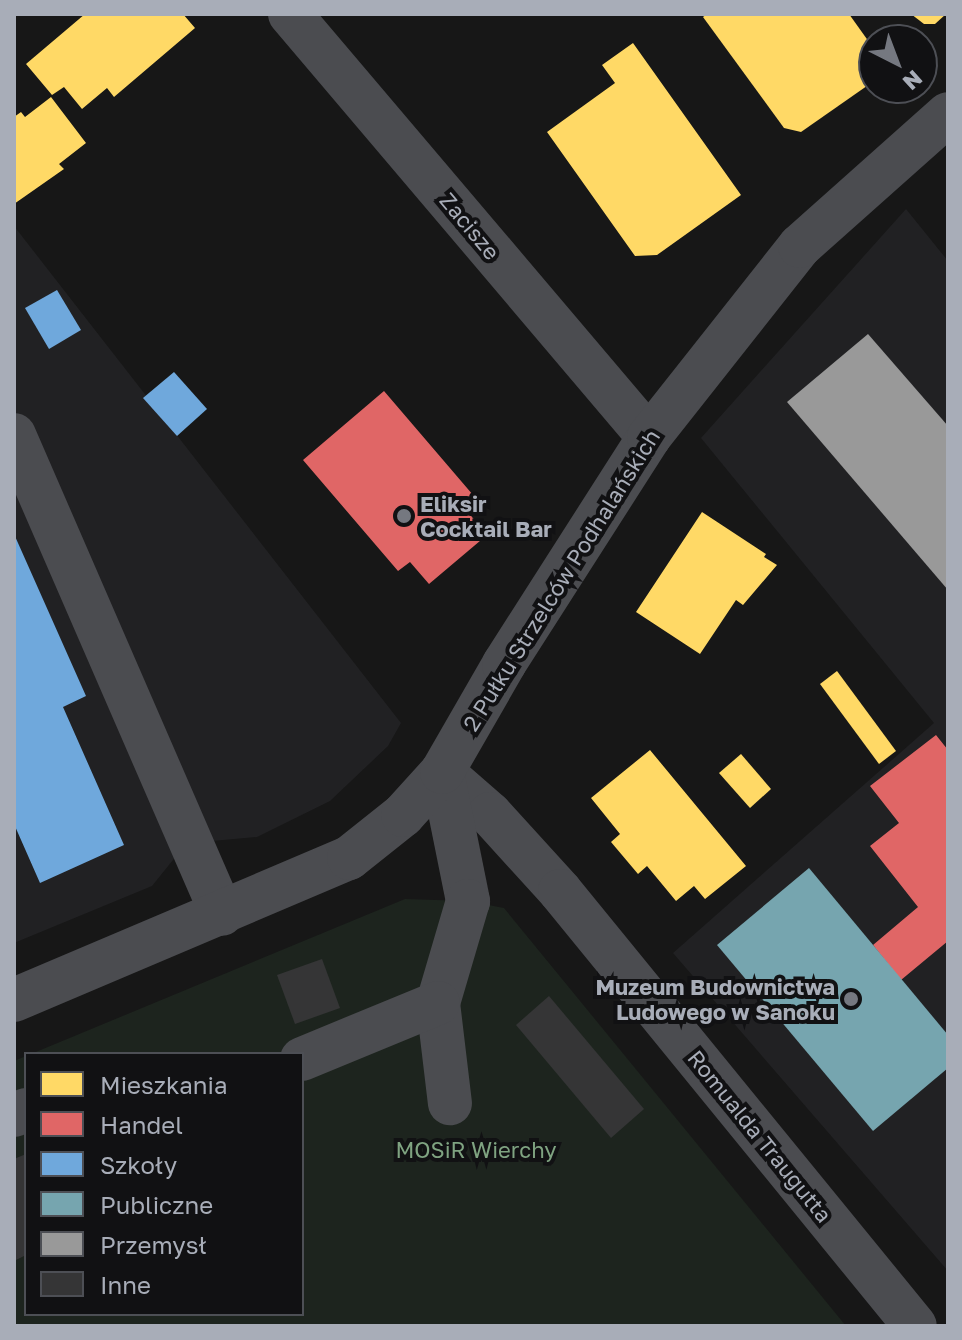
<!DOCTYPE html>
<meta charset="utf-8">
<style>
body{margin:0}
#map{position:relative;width:962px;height:1340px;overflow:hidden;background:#171717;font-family:"Golos Text",sans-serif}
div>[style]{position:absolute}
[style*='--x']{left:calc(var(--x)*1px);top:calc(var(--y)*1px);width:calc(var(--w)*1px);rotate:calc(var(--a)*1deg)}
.built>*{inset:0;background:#212123}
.green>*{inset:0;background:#1d241e}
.homes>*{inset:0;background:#ffd966}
.shops>*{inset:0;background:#e06666}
.schools>*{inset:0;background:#6fa8dc}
.public>*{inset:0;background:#76a5af}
.industry>*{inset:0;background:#999}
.building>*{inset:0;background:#353536}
.minor>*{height:44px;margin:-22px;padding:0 22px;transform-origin:22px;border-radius:22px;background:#4b4c50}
.dots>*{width:22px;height:22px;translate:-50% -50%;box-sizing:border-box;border:4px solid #111113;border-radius:50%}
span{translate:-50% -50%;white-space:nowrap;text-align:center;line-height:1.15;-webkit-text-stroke:8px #111113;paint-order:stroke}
.street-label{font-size:22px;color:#a8adb8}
.poi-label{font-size:22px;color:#a8adb8;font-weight:700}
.left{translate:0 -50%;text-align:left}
.right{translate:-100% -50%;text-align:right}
.park-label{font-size:22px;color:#7fa381}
.frame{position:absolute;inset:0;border:16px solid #a8adb8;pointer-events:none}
.legend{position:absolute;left:24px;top:1052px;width:280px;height:264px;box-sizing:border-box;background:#111113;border:2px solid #4d4f55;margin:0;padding:10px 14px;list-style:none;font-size:24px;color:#a8adb8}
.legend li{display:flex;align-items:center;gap:16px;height:40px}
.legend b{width:40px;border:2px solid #4d4f55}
.north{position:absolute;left:858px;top:24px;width:80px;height:80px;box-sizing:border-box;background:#111113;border:2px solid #4d4f55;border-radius:50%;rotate:138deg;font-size:22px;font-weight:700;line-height:32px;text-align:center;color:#a8adb8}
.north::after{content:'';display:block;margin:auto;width:28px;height:36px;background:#757880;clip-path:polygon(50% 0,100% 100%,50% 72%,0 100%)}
</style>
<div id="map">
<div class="built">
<div style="clip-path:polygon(906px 209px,948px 261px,948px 1271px,673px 953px,934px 723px,701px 438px)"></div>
<div style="clip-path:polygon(14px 226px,401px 723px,388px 746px,330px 801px,257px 837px,212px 841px,177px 855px,152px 886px,14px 943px)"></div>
</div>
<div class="green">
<div style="clip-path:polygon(405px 899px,468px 901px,504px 908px,846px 1326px,14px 1326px,14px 1061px,26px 1056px,26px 1314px,302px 1314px,302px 1054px,31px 1054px)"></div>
</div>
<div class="homes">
<div style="clip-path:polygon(85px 14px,183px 14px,195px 28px,114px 97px,107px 88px,82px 109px,64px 87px,52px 95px,26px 64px)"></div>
<div style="clip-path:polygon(707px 14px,849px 14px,874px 49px,874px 81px,801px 132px,784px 128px,703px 17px)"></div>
<div style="clip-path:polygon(911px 14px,946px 14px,935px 24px,924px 24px)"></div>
<div style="clip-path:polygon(633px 43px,741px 195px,657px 255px,635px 256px,547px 132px,615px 83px,602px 65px)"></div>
<div style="clip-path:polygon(51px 97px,86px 143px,59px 164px,64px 169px,14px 204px,14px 117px,21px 112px,25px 117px)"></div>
<div style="clip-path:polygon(702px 512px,766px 554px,764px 557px,777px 565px,743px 605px,736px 600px,700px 654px,636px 612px)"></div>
<div style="clip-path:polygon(837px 671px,896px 751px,879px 764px,820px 684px)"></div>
<div style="clip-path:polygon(650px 750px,746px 866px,705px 899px,694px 886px,676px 901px,647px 866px,638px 874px,611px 842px,620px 834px,591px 798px)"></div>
<div style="clip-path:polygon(741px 754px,771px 789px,750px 808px,719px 773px)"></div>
</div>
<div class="shops">
<div style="clip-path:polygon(384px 391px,479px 502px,467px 511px,487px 535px,429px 584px,410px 562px,398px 571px,303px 460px)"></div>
<div style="clip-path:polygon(936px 735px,948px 750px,948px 941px,901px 980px,873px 945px,918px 907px,870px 846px,899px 823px,870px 786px)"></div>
</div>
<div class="schools">
<div style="clip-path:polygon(57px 290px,81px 330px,49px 349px,25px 308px)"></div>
<div style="clip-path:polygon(174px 372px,207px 409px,177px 436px,143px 398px)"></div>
<div style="clip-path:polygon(14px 534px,86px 696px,63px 707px,124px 845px,40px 883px,14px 824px)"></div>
</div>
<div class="public">
<div style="clip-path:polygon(809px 868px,948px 1035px,948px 1068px,873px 1131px,717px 945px)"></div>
</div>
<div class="industry">
<div style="clip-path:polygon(868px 334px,948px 426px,948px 590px,787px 402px)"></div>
</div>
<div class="building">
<div style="clip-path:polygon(322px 959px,340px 1008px,295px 1024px,277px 975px)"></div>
<div style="clip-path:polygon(549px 996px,644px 1109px,611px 1138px,516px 1025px)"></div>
<div style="clip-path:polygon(26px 1154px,26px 1255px,14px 1261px,14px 1159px)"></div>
</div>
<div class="minor">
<div style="--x:290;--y:14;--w:555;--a:49.68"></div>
<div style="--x:14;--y:435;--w:522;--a:66.53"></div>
<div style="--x:442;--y:772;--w:64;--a:41.2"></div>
<div style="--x:490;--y:814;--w:104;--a:47.7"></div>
<div style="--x:560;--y:891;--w:561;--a:50.78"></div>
<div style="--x:442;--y:772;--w:132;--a:78.6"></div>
<div style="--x:468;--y:901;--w:106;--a:106.4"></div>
<div style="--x:438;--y:1003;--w:101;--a:83.2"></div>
<div style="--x:14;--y:1000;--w:364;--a:-23"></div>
<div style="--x:349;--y:858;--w:69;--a:-38.5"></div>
<div style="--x:403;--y:815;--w:58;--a:-47.8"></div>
<div style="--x:442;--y:772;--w:125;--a:-60.1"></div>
<div style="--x:504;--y:664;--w:269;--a:-57.4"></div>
<div style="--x:649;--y:437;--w:243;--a:-51.7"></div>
<div style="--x:800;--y:246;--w:198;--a:-41.7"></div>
<div style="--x:302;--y:1059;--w:147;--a:-22.4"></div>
<div style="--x:14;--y:1115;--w:13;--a:-23"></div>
</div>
<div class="dots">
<div style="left:404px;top:516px;background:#757880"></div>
<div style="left:851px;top:999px;background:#757880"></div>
</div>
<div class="street-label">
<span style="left:470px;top:226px;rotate:50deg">Zacisze</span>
<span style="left:561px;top:580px;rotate:-58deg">2 Pułku Strzelców Podhalańskich</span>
<span style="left:760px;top:1136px;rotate:51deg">Romualda Traugutta</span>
</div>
<div class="poi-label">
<span class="left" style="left:420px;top:516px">Eliksir<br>Cocktail Bar</span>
<span class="right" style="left:835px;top:999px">Muzeum Budownictwa<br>Ludowego w Sanoku</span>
</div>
<div class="park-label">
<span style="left:476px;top:1150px">MOSiR Wierchy</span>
</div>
<div class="frame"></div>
<ul class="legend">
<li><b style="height:22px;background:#ffd966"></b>Mieszkania</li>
<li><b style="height:22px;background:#e06666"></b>Handel</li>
<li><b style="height:22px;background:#6fa8dc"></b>Szkoły</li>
<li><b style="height:22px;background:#76a5af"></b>Publiczne</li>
<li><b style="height:22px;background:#999"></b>Przemysł</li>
<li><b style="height:22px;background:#353536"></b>Inne</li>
</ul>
<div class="north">N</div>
</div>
